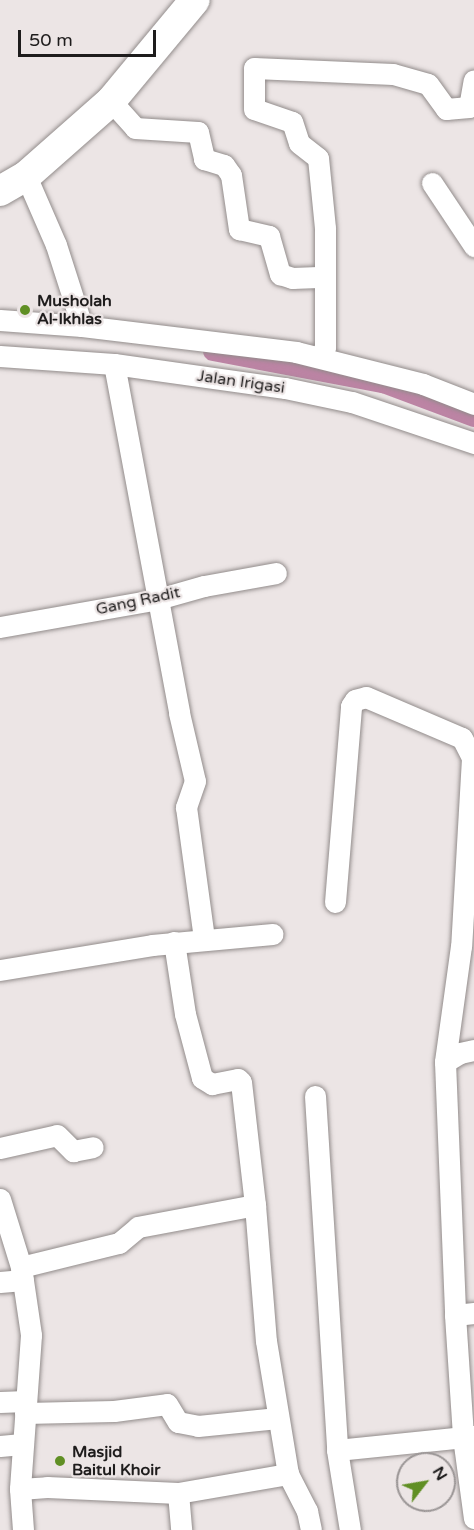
<!DOCTYPE html>
<style>
body{margin:0}
#map{position:relative;width:474px;height:1530px;overflow:hidden;background:#ece5e5;font-family:"Varela Round",sans-serif}
div>[style]{position:absolute}
[style*='--x']{left:calc(var(--x)*1px);top:calc(var(--y)*1px);width:calc(var(--w)*1px);rotate:calc(var(--a)*1deg)}
.canal>*{height:20px;margin:-10px;padding:0 10px;transform-origin:10px;border-radius:10px;background:#bc84a4}
.roads{filter:drop-shadow(0 0 2px #928c8b) drop-shadow(0 0 2px #928c8b)}
.street>*{height:21px;margin:-10.5px;padding:0 10.5px;transform-origin:10.5px;border-radius:10.5px;background:#fff}
.secondary>*{height:30px;margin:-15px;padding:0 15px;transform-origin:15px;border-radius:15px;background:#fff}
.dots>*{width:16px;height:16px;translate:-50% -50%;box-sizing:border-box;border:3px solid #ece5e5;border-radius:50%}
span{translate:-50% -50%;white-space:nowrap;text-align:center;line-height:1.15;-webkit-text-stroke:4.5px #ece5e5;paint-order:stroke}
.poi-label{font-size:16px;color:#1e1c1c;font-weight:700}
.left{translate:0 -50%;text-align:left}
.street-label{font-size:16px;color:#1e1c1c}
.north{position:absolute;left:396px;top:1452px;width:60px;height:60px;box-sizing:border-box;background:#ece5e5;border:2px solid #9a9595;border-radius:50%;rotate:59deg;font-size:16px;font-weight:700;line-height:24px;text-align:center;color:#1e1c1c}
.north::after{content:'';display:block;margin:auto;width:21px;height:27px;background:#608f24;clip-path:polygon(50% 0,100% 100%,50% 72%,0 100%)}
.scale{position:absolute;left:18px;top:30px;width:138px;height:27px;box-sizing:border-box;border:3px solid #1e1c1c;border-top:0;padding-left:8px;font-size:18px;line-height:21px;white-space:nowrap;color:#1e1c1c;-webkit-text-stroke:4px #ece5e5;paint-order:stroke}
</style>
<div id="map">
<div class="canal">
<div style="--x:213;--y:351;--w:173;--a:10.7"></div>
<div style="--x:383;--y:383;--w:97;--a:20.5"></div>
</div>
<div class="roads">
<div class="street">
<div style="--x:111;--y:101;--w:36;--a:48"></div>
<div style="--x:135;--y:128;--w:63;--a:3.6"></div>
<div style="--x:198;--y:132;--w:28;--a:77"></div>
<div style="--x:204;--y:159;--w:21;--a:17"></div>
<div style="--x:224;--y:165;--w:12;--a:55"></div>
<div style="--x:231;--y:175;--w:55;--a:81.6"></div>
<div style="--x:239;--y:229;--w:31;--a:13"></div>
<div style="--x:269;--y:236;--w:40;--a:74"></div>
<div style="--x:280;--y:274;--w:13;--a:18"></div>
<div style="--x:292;--y:278;--w:33;--a:-2"></div>
<div style="--x:26;--y:176;--w:75;--a:66.5"></div>
<div style="--x:56;--y:245;--w:85;--a:72.2"></div>
<div style="--x:432;--y:183;--w:76;--a:56.3"></div>
<div style="--x:0;--y:320;--w:82;--a:4.2"></div>
<div style="--x:82;--y:326;--w:216;--a:6.9"></div>
<div style="--x:296;--y:352;--w:131;--a:14.1"></div>
<div style="--x:423;--y:384;--w:55;--a:21.4"></div>
<div style="--x:0;--y:356;--w:114;--a:4"></div>
<div style="--x:114;--y:364;--w:173;--a:8"></div>
<div style="--x:285;--y:388;--w:68;--a:11.8"></div>
<div style="--x:352;--y:402;--w:129;--a:18.6"></div>
<div style="--x:320;--y:357;--w:11;--a:-63"></div>
<div style="--x:325;--y:347;--w:119;--a:-90"></div>
<div style="--x:325;--y:228;--w:70;--a:-95.7"></div>
<div style="--x:318;--y:158;--w:24;--a:-142"></div>
<div style="--x:299;--y:143;--w:22;--a:-108"></div>
<div style="--x:292;--y:122;--w:40;--a:-161.1"></div>
<div style="--x:254;--y:109;--w:41;--a:-90"></div>
<div style="--x:254;--y:68;--w:139;--a:2.5"></div>
<div style="--x:393;--y:74;--w:36;--a:16"></div>
<div style="--x:428;--y:84;--w:31;--a:54"></div>
<div style="--x:446;--y:109;--w:23;--a:-5"></div>
<div style="--x:469;--y:107;--w:27;--a:-80"></div>
<div style="--x:114;--y:364;--w:355;--a:79.4"></div>
<div style="--x:179;--y:713;--w:70;--a:76.8"></div>
<div style="--x:195;--y:781;--w:28;--a:109"></div>
<div style="--x:186;--y:807;--w:133;--a:82.2"></div>
<div style="--x:0;--y:627;--w:160;--a:-10"></div>
<div style="--x:158;--y:599;--w:48;--a:-15.8"></div>
<div style="--x:204;--y:586;--w:73;--a:-10.2"></div>
<div style="--x:335;--y:902;--w:197;--a:-85.3"></div>
<div style="--x:351;--y:706;--w:7;--a:-56"></div>
<div style="--x:355;--y:700;--w:11;--a:-15"></div>
<div style="--x:366;--y:697;--w:104;--a:23.1"></div>
<div style="--x:462;--y:738;--w:22;--a:63"></div>
<div style="--x:472;--y:758;--w:188;--a:93.3"></div>
<div style="--x:461;--y:946;--w:117;--a:97.9"></div>
<div style="--x:445;--y:1062;--w:253;--a:87.7"></div>
<div style="--x:455;--y:1315;--w:122;--a:86.2"></div>
<div style="--x:463;--y:1437;--w:82;--a:82.3"></div>
<div style="--x:174;--y:942;--w:73;--a:81.3"></div>
<div style="--x:185;--y:1014;--w:66;--a:75.1"></div>
<div style="--x:202;--y:1078;--w:12;--a:31"></div>
<div style="--x:212;--y:1084;--w:26;--a:-11"></div>
<div style="--x:238;--y:1079;--w:4;--a:45"></div>
<div style="--x:241;--y:1082;--w:124;--a:83.5"></div>
<div style="--x:255;--y:1205;--w:136;--a:85.4"></div>
<div style="--x:266;--y:1341;--w:135;--a:80.6"></div>
<div style="--x:288;--y:1474;--w:42;--a:62.8"></div>
<div style="--x:307;--y:1511;--w:19;--a:78"></div>
<div style="--x:0;--y:970;--w:154;--a:-9.3"></div>
<div style="--x:152;--y:945;--w:121;--a:-5.2"></div>
<div style="--x:445;--y:1062;--w:17;--a:-31"></div>
<div style="--x:460;--y:1053;--w:14;--a:-12"></div>
<div style="--x:315;--y:1096;--w:355;--a:86.4"></div>
<div style="--x:337;--y:1450;--w:81;--a:80.8"></div>
<div style="--x:0;--y:1148;--w:58;--a:-12.8"></div>
<div style="--x:57;--y:1135;--w:23;--a:45"></div>
<div style="--x:73;--y:1151;--w:20;--a:-11"></div>
<div style="--x:0;--y:1199;--w:71;--a:72.8"></div>
<div style="--x:21;--y:1267;--w:69;--a:81.6"></div>
<div style="--x:31;--y:1335;--w:154;--a:94.1"></div>
<div style="--x:20;--y:1489;--w:41;--a:85.8"></div>
<div style="--x:21;--y:1267;--w:101;--a:-13.8"></div>
<div style="--x:119;--y:1243;--w:25;--a:-40"></div>
<div style="--x:138;--y:1227;--w:119;--a:-10.6"></div>
<div style="--x:0;--y:1282;--w:23;--a:-5"></div>
<div style="--x:455;--y:1315;--w:19;--a:-6"></div>
<div style="--x:0;--y:1402;--w:26;--a:-2"></div>
<div style="--x:25;--y:1413;--w:89;--a:-1.3"></div>
<div style="--x:114;--y:1411;--w:53;--a:-7.5"></div>
<div style="--x:167;--y:1404;--w:21;--a:59"></div>
<div style="--x:178;--y:1422;--w:20;--a:11"></div>
<div style="--x:198;--y:1426;--w:80;--a:-5.7"></div>
<div style="--x:0;--y:1446;--w:22;--a:-5"></div>
<div style="--x:337;--y:1450;--w:138;--a:-5.8"></div>
<div style="--x:20;--y:1489;--w:27;--a:-4"></div>
<div style="--x:47;--y:1487;--w:131;--a:2.6"></div>
<div style="--x:178;--y:1493;--w:112;--a:-9.8"></div>
<div style="--x:178;--y:1493;--w:37;--a:85"></div>
</div>
<div class="secondary">
<div style="--x:0;--y:191;--w:30;--a:-30"></div>
<div style="--x:26;--y:176;--w:113;--a:-41.4"></div>
<div style="--x:111;--y:101;--w:131;--a:-50.3"></div>
</div>
</div>
<div class="dots">
<div style="left:25px;top:310px;background:#608f24"></div>
<div style="left:60px;top:1461px;background:#608f24"></div>
</div>
<div class="poi-label">
<span class="left" style="left:37px;top:310px">Musholah<br>Al-Ikhlas</span>
<span class="left" style="left:72px;top:1461px">Masjid<br>Baitul Khoir</span>
</div>
<div class="street-label">
<span style="left:241px;top:382px;rotate:8deg">Jalan Irigasi</span>
<span style="left:138px;top:601px;rotate:-12deg">Gang Radit</span>
</div>
<div class="north">N</div>
<div class="scale">50 m</div>
</div>
